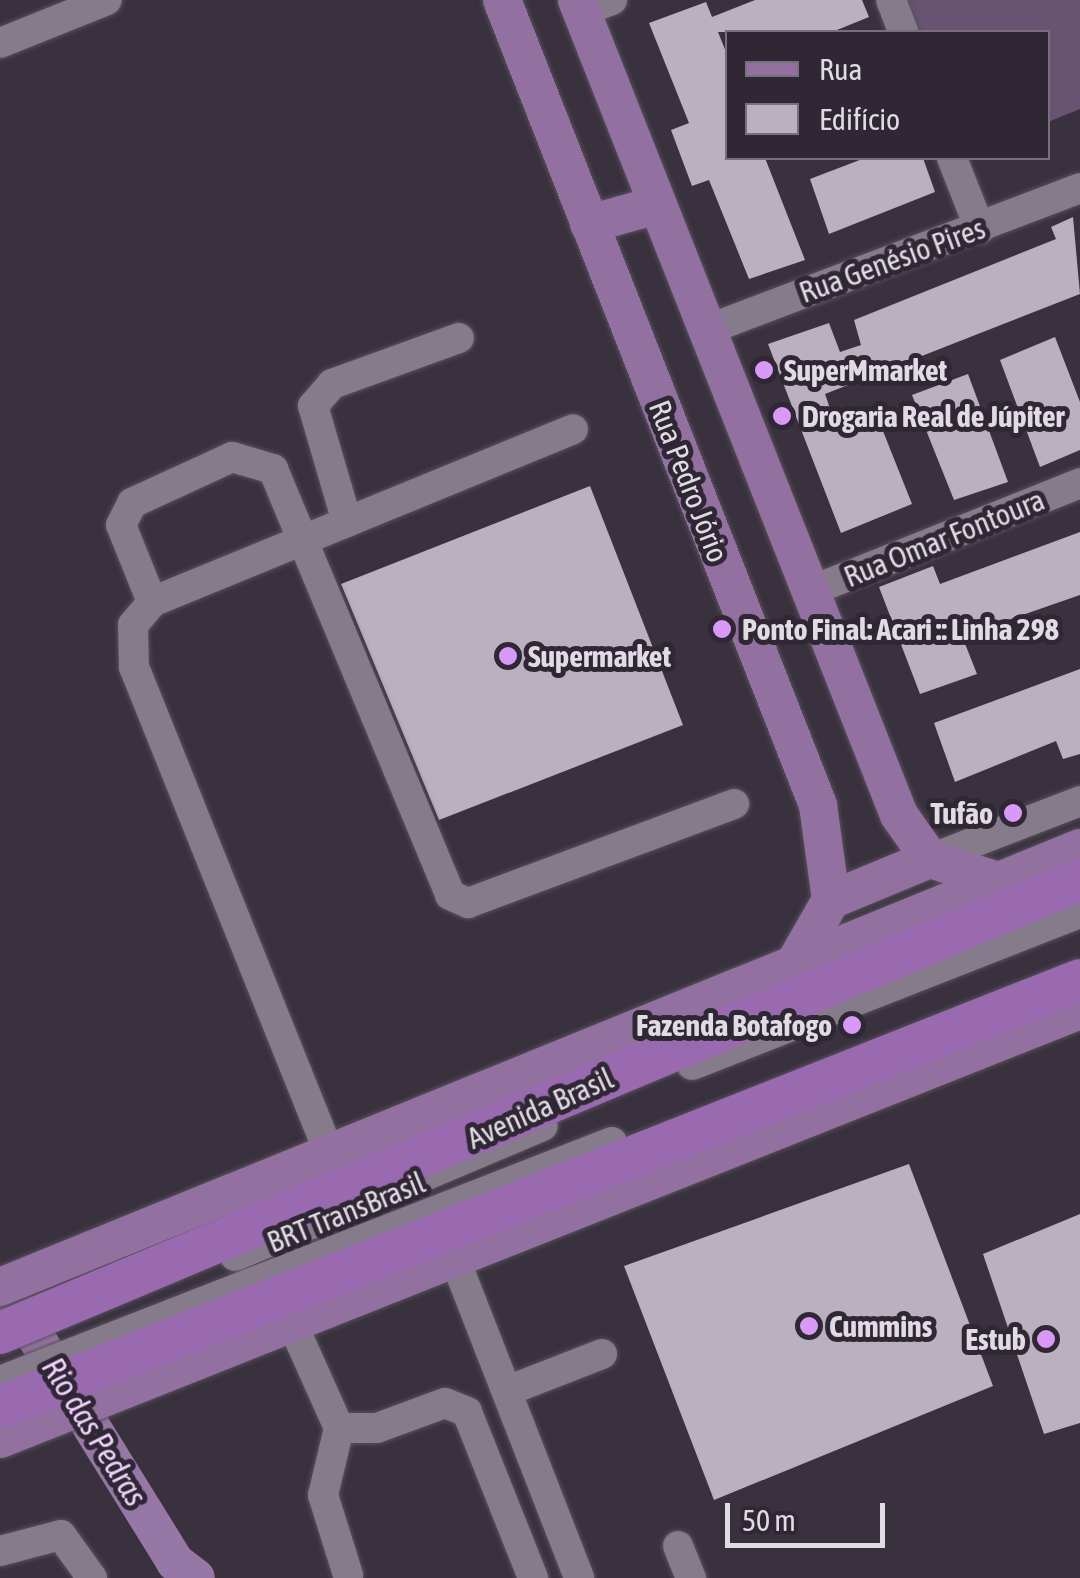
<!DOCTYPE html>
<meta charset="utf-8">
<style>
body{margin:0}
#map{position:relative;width:1080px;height:1578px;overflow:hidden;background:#3a313f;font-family:"Asap Condensed",sans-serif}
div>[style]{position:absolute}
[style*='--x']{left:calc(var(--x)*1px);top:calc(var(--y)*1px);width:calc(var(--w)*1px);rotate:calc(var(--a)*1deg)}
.green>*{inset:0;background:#685373}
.river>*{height:38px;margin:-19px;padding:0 19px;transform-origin:19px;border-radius:19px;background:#9777a6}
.building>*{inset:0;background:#bbb0c0}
.roads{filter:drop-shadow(0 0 2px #574f5b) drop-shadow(0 0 2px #574f5b)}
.minor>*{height:30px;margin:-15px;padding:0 15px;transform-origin:15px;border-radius:15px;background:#857b8a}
.major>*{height:38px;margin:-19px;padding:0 19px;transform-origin:19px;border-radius:19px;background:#9271a1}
.highway>*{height:42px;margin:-21px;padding:0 21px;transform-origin:21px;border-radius:21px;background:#9a6ab1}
.dots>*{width:28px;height:28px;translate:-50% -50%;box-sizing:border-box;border:5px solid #302735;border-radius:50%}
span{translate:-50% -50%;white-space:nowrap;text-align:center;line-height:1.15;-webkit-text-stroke:10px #302735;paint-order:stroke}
.street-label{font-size:30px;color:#e1dbe4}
.poi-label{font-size:30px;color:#e1dbe4;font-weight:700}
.left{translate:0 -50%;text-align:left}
.right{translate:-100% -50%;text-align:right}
.water-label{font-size:32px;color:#edd1fc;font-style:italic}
.legend{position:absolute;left:725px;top:30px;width:325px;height:130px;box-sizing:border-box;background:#302735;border:2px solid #776f7b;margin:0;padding:12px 18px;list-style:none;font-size:30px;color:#e1dbe4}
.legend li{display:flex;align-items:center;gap:20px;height:50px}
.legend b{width:50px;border:2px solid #776f7b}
.scale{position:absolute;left:725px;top:1503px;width:160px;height:45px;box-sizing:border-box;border:5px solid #e1dbe4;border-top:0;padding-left:12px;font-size:30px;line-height:35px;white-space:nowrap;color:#e1dbe4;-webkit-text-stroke:8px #302735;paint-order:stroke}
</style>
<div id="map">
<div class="green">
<div style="clip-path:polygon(898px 0,1080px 0,1080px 109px,1048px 122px,1048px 32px,911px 32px)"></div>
</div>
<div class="river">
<div style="--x:11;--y:1297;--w:312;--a:58.2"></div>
<div style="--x:175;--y:1562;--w:26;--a:37"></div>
</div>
<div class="building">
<div style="clip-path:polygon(755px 0,862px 0,869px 17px,832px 32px,718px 32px,728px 57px,728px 158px,765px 158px,805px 260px,749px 279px,709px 180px,692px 186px,671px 130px,689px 123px,649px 23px,706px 2px,712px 17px)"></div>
<div style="clip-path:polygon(865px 158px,923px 158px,935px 192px,829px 234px,810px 179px)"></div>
<div style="clip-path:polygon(1073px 217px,1080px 294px,825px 394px,834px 420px,873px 406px,912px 504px,841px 533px,768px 344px,829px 323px,840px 352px,861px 345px,854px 320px,1056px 239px,1051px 227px)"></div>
<div style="clip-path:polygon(1055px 337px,1080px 402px,1080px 450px,1040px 467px,1000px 360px)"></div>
<div style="clip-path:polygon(968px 374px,1008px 482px,954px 500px,912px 395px)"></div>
<div style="clip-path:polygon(590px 486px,683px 725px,439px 820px,341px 584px)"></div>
<div style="clip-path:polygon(1080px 532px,1080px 595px,962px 636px,977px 674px,920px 694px,879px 587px,933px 566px,940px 584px)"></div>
<div style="clip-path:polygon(1080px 669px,1080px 754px,1063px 759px,1056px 741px,955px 782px,934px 723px)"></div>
<div style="clip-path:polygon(909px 1164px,993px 1386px,714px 1500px,624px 1266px)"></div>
<div style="clip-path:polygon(1080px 1214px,1080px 1423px,1044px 1434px,983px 1254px)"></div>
</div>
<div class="roads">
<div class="minor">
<div style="--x:891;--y:0;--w:34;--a:69"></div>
<div style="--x:582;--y:11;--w:32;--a:-20"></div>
<div style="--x:0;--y:43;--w:115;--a:-21.9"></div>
<div style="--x:952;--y:158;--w:76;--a:68.5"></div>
<div style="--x:704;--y:331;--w:402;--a:-20.8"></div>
<div style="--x:347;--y:522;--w:121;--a:-106.3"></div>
<div style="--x:313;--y:406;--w:29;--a:-49"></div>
<div style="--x:332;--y:384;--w:135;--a:-19.9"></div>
<div style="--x:808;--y:592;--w:293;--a:-21.8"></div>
<div style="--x:152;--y:602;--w:83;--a:-111.9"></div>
<div style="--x:121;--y:525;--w:25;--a:-63"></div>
<div style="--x:132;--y:503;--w:110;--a:-24.7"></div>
<div style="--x:232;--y:457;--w:43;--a:16.3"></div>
<div style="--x:273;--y:469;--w:461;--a:67.4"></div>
<div style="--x:450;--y:895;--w:20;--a:24"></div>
<div style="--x:468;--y:903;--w:284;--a:-20.4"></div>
<div style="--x:930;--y:859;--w:161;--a:-21.1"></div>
<div style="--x:692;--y:1065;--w:417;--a:-21.4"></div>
<div style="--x:330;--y:1155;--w:526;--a:-111.88"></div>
<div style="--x:134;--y:667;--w:42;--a:-91.4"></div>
<div style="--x:133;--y:625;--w:30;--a:-50"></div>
<div style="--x:152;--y:602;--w:455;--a:-22.3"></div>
<div style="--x:235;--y:1256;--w:334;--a:-22.9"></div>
<div style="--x:456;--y:1262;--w:339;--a:68.7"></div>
<div style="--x:292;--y:1323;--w:115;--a:65.9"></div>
<div style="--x:339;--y:1428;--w:38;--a:0"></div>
<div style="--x:377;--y:1428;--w:72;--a:-20.2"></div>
<div style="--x:445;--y:1403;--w:24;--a:22"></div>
<div style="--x:467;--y:1412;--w:179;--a:68.3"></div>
<div style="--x:0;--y:1381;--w:657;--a:-21.33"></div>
<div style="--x:507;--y:1391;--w:102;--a:-21.3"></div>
<div style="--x:339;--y:1428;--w:69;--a:103.4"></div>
<div style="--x:323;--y:1495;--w:84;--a:72.6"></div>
<div style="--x:678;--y:1546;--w:35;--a:68"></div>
<div style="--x:0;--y:1551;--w:63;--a:-14.7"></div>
<div style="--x:61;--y:1535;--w:53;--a:54.2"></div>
</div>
<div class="major">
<div style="--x:502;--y:0;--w:865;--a:68.57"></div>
<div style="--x:818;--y:805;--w:96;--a:82.2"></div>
<div style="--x:831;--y:900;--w:70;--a:119.8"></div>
<div style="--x:577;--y:0;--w:876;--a:68.44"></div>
<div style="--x:899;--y:815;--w:54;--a:54.8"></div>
<div style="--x:930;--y:859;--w:71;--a:17.9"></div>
<div style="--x:589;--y:224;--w:71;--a:-15.6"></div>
<div style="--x:831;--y:900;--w:107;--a:-22.5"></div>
<div style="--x:0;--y:1287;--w:1166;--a:-22.12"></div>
<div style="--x:0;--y:1439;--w:1162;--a:-21.66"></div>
</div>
<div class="highway">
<div style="--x:0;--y:1333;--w:1171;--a:-22.76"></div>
<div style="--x:0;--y:1407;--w:1161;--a:-21.57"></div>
</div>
</div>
<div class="dots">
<div style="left:764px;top:370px;background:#d99af7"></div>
<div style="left:782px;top:416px;background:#d99af7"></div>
<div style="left:722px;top:629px;background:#d99af7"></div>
<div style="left:508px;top:656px;background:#d99af7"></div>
<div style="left:1013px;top:813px;background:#d99af7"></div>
<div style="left:852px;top:1025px;background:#d99af7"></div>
<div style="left:809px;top:1326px;background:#d99af7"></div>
<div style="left:1046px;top:1339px;background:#d99af7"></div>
</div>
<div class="street-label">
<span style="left:892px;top:260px;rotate:-20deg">Rua Genésio Pires</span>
<span style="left:689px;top:481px;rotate:69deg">Rua Pedro Jório</span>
<span style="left:944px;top:538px;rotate:-22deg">Rua Omar Fontoura</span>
<span style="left:540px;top:1108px;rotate:-24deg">Avenida Brasil</span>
<span style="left:346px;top:1212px;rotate:-22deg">BRT TransBrasil</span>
</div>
<div class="poi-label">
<span class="left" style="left:784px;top:370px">SuperMmarket</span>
<span class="left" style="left:802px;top:416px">Drogaria Real de Júpiter</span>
<span class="left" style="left:742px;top:629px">Ponto Final: Acari :: Linha 298</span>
<span class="left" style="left:528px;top:656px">Supermarket</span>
<span class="right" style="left:993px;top:813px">Tufão</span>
<span class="right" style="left:832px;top:1025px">Fazenda Botafogo</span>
<span class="left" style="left:829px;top:1326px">Cummins</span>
<span class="right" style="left:1026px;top:1339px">Estub</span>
</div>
<div class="water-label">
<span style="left:94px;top:1432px;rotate:58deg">Rio das Pedras</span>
</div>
<ul class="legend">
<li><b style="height:12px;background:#9271a1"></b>Rua</li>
<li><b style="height:28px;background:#bbb0c0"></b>Edifício</li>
</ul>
<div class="scale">50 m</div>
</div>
